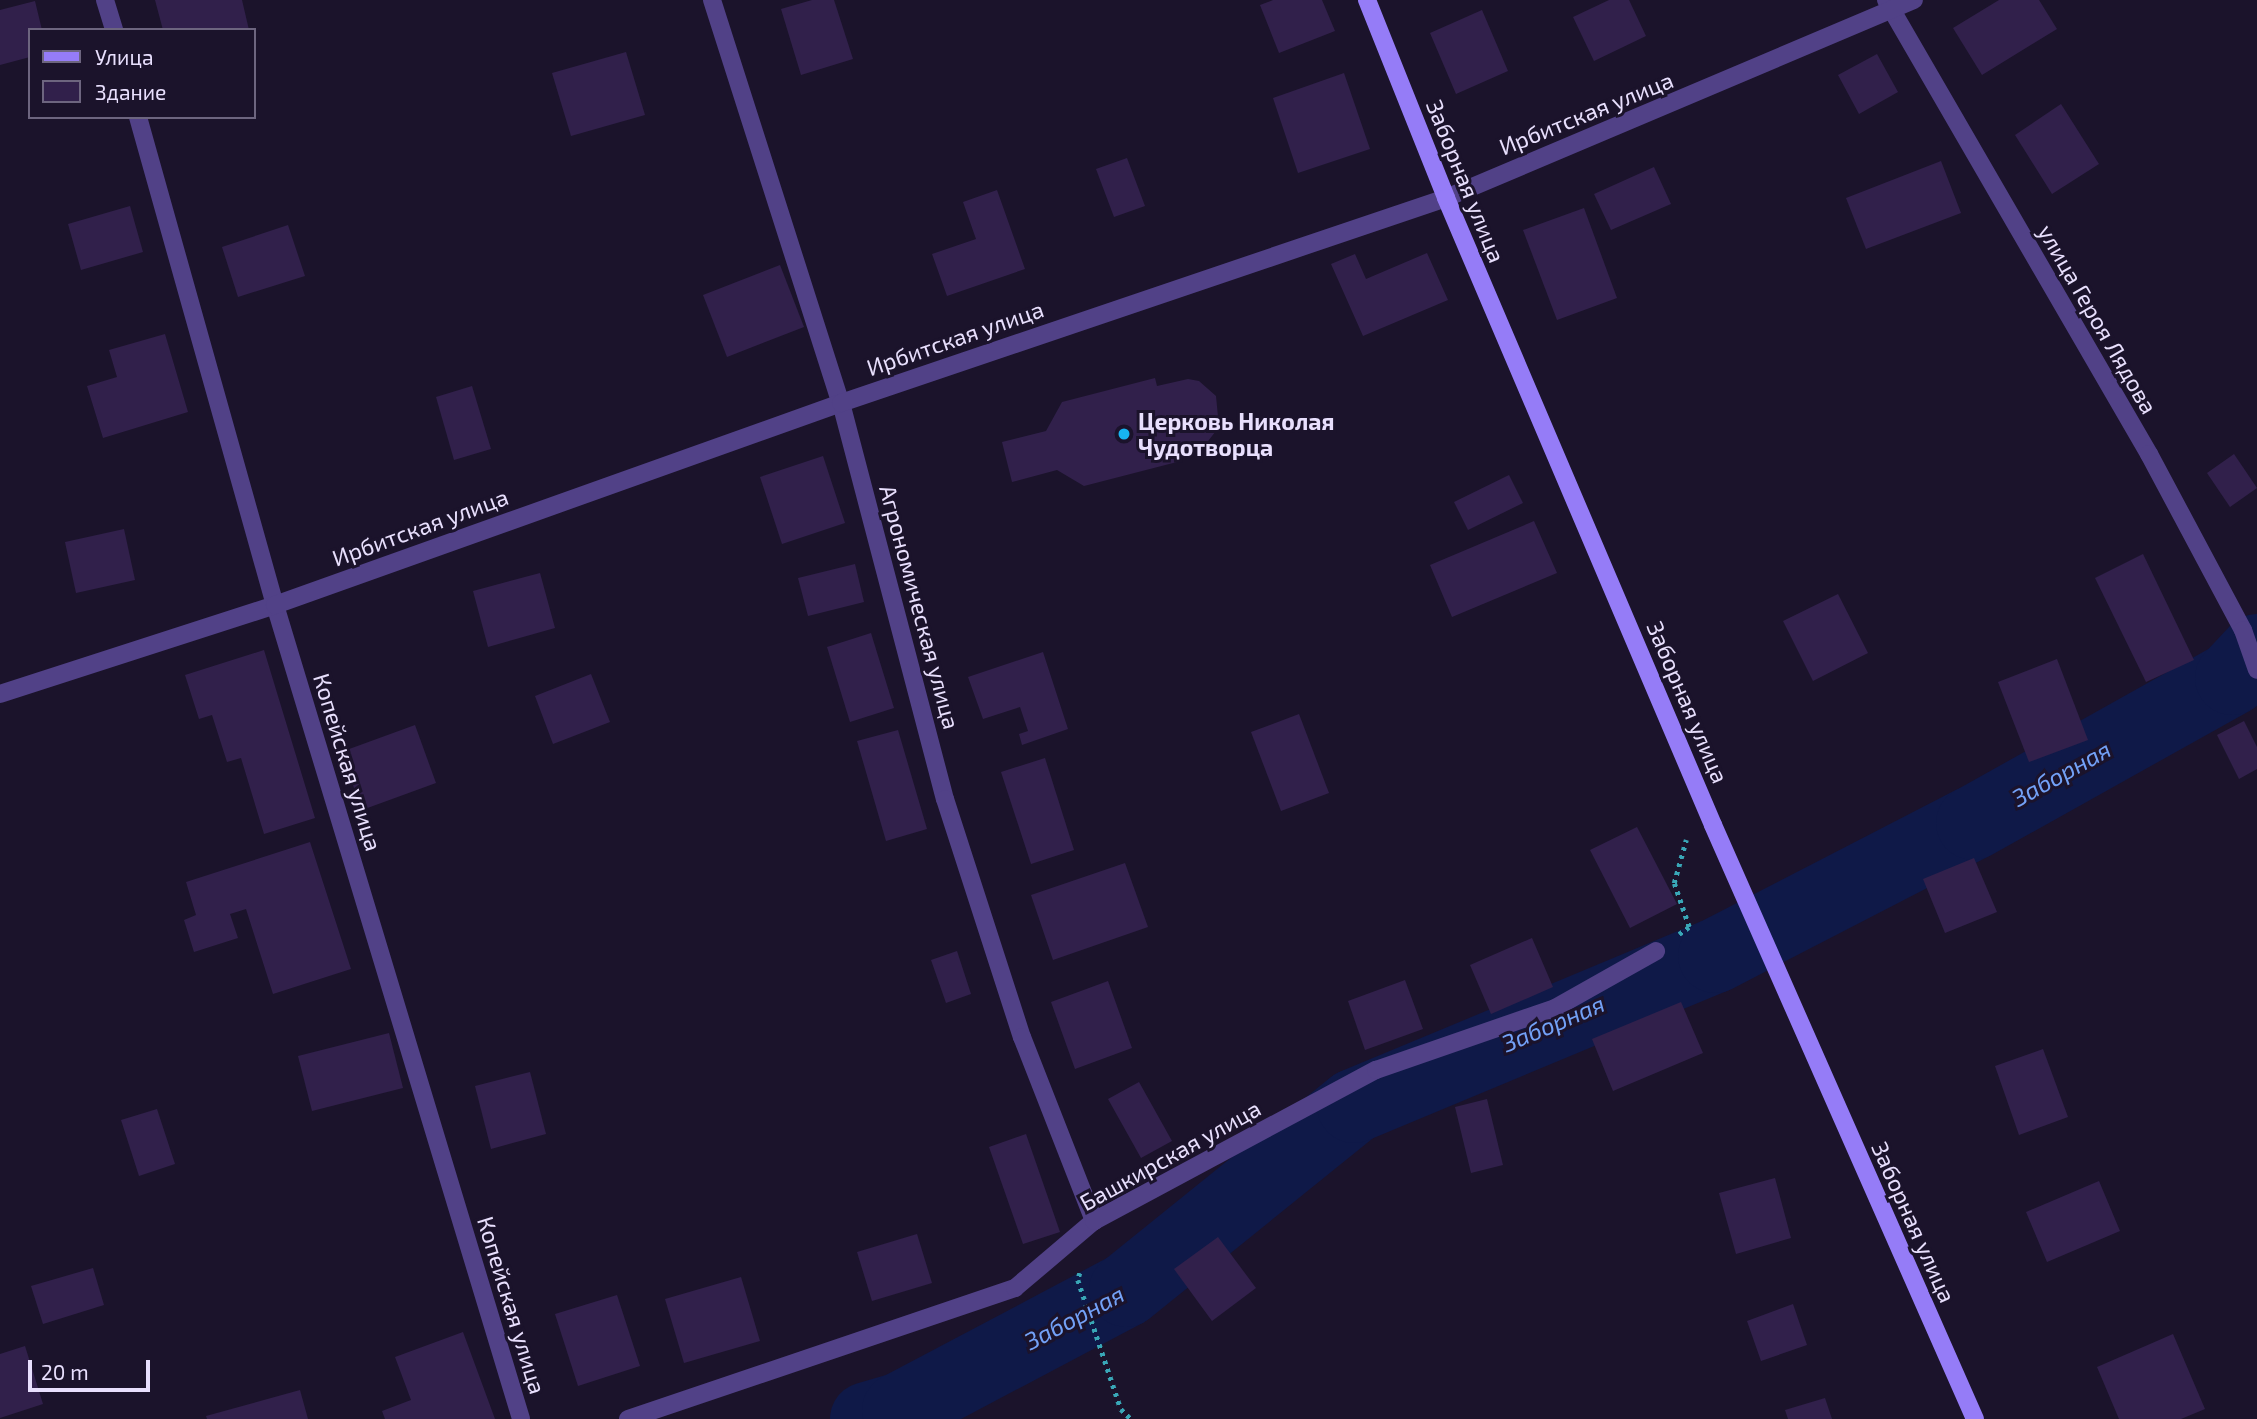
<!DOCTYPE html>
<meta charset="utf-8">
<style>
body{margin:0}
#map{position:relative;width:2257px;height:1419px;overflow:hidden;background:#1b132b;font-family:"Exo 2",sans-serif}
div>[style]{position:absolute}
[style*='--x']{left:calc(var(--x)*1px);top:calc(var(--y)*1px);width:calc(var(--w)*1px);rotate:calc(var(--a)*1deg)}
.river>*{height:74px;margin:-37px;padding:0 37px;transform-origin:37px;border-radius:37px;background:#0f1948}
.building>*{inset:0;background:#31204b}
.path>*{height:4.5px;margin-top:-2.25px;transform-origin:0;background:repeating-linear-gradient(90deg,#39a7b7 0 3.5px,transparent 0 8.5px)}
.street>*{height:18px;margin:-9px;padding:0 9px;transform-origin:9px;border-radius:9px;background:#514187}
.secondary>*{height:18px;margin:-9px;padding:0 9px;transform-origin:9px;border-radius:9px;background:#957cf7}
.dots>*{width:19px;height:19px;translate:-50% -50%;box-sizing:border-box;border:4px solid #1b132b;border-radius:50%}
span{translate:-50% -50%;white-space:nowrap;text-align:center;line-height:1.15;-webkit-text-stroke:6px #1b132b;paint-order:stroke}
.street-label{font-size:23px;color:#e8dffd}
.poi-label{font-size:23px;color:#e8dffd;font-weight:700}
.left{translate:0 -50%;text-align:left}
.water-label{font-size:24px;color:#73a1f7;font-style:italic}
.legend{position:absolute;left:28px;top:28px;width:228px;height:91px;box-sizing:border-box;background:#1b132b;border:2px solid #6d657f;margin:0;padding:9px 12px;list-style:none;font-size:21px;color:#e8dffd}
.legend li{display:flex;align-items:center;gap:14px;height:35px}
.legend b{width:35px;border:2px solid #6d657f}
.scale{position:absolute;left:28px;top:1360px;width:122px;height:32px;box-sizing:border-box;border:4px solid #e8dffd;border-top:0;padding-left:9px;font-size:21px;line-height:24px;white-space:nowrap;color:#e8dffd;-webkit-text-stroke:5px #1b132b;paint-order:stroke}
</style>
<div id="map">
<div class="river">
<div style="--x:867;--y:1419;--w:33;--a:-16"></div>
<div style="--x:899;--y:1410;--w:257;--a:-27.9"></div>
<div style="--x:1126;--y:1290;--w:293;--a:-38.9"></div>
<div style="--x:1354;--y:1106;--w:391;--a:-22.6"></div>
<div style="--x:1715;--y:956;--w:290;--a:-27.3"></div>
<div style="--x:1973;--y:823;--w:297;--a:-29.2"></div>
<div style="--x:2232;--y:678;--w:37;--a:-47"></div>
</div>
<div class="building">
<div style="clip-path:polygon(155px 0,242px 0,249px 30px,163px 30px)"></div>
<div style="clip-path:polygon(812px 0,834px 0,853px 59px,801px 75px,781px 9px)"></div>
<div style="clip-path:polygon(1273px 0,1322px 0,1335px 31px,1279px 53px,1260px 5px)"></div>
<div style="clip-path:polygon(1609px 0,1629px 0,1646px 36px,1594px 61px,1573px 17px)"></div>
<div style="clip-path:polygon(1999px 0,2039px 0,2057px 29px,1982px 75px,1953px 28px)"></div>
<div style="clip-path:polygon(35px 1px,42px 30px,30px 30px,30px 57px,0 65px,0 10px)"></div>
<div style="clip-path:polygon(1482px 10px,1508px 71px,1456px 94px,1430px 33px)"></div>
<div style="clip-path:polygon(626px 52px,645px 115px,571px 136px,552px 73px)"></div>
<div style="clip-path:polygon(1877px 54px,1898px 92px,1859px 114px,1838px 75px)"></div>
<div style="clip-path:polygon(1344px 73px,1370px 149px,1298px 173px,1273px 98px)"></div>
<div style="clip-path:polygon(2061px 104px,2099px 164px,2052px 194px,2015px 135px)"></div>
<div style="clip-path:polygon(1127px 158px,1145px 206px,1114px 217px,1096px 169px)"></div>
<div style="clip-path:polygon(1941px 161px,1961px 213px,1866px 249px,1846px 198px)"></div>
<div style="clip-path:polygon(1654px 167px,1671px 204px,1611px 230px,1594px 194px)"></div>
<div style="clip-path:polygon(997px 190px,1025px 269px,947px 296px,932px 254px,976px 239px,963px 202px)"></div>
<div style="clip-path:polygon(130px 206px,143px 252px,81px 270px,68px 224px)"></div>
<div style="clip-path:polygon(1584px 208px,1617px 298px,1557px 320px,1523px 230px)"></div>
<div style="clip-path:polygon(288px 225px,305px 276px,238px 297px,222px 247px)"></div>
<div style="clip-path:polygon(1427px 253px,1448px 300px,1363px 336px,1331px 264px,1355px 254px,1366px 279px)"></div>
<div style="clip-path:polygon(780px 265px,804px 327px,727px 357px,703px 295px)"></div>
<div style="clip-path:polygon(165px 334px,188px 412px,103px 438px,87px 386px,117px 377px,109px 350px)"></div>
<div style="clip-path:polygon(1155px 378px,1157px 386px,1188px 379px,1199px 381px,1216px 396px,1219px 427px,1205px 445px,1175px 453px,1177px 462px,1084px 486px,1057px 470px,1012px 482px,1002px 442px,1046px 431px,1062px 402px)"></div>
<div style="clip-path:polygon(472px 386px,491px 449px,454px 460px,436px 397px)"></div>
<div style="clip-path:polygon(2234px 454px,2257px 488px,2230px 507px,2207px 473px)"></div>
<div style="clip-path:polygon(823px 456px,845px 523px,782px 544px,760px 477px)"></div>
<div style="clip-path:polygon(1509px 475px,1523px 503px,1468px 530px,1454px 502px)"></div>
<div style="clip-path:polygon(1534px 521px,1557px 573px,1452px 617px,1430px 565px)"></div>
<div style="clip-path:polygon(124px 529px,135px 580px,76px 593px,65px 542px)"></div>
<div style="clip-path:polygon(2143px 554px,2194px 660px,2146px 682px,2095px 578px)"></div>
<div style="clip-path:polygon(855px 564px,864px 602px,808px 616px,798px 578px)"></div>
<div style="clip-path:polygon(540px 573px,555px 628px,488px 647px,473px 591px)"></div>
<div style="clip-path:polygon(1838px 594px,1868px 653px,1813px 681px,1783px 621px)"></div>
<div style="clip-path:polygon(871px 633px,894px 708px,850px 722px,827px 647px)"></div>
<div style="clip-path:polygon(264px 650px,315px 818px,264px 834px,241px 758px,227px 762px,212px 715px,199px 719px,185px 675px)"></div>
<div style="clip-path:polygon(1043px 652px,1068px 729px,1022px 745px,1019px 734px,1028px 731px,1020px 707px,983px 719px,968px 677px)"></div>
<div style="clip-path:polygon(2057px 659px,2088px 740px,2029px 762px,1998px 682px)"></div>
<div style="clip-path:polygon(591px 674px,610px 722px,553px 744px,535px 696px)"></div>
<div style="clip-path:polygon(1299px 714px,1329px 793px,1281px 811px,1251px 732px)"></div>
<div style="clip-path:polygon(2244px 721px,2257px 747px,2257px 769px,2239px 779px,2217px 735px)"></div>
<div style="clip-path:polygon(415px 725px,436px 783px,362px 810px,341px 752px)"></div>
<div style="clip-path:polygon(898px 730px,927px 829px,886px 841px,857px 741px)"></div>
<div style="clip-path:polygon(1045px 758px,1074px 850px,1031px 864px,1001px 772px)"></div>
<div style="clip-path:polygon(1637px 827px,1677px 904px,1630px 928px,1590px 850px)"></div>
<div style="clip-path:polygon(310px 842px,351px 969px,273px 994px,246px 909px,230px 914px,238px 938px,194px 952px,184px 920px,196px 915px,186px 882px)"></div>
<div style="clip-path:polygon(1974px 858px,1997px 912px,1945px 933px,1923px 879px)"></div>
<div style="clip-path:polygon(1125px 863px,1148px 927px,1053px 960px,1031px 895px)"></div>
<div style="clip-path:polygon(1532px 938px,1553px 987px,1491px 1014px,1470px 965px)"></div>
<div style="clip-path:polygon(957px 951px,971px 994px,946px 1003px,931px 960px)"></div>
<div style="clip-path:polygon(1405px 980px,1423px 1029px,1365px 1050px,1348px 1001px)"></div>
<div style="clip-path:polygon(1108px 981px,1132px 1048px,1075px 1069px,1051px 1002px)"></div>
<div style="clip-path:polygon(1681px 1002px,1703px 1053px,1613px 1091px,1592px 1039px)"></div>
<div style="clip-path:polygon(389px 1033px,403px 1088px,312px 1111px,298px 1056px)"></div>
<div style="clip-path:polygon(2043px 1049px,2068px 1117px,2019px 1135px,1995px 1066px)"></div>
<div style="clip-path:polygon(530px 1072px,546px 1134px,491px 1149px,475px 1086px)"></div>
<div style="clip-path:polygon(1139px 1082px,1172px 1141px,1141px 1158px,1108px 1099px)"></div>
<div style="clip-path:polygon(1487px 1099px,1503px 1165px,1471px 1173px,1455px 1107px)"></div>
<div style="clip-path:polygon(157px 1109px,175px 1164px,139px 1176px,121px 1120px)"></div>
<div style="clip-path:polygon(1026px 1134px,1060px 1232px,1023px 1244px,989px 1147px)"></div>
<div style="clip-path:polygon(1775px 1178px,1791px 1238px,1736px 1254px,1719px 1193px)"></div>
<div style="clip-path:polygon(2099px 1181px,2120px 1231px,2047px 1262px,2026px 1212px)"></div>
<div style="clip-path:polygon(917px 1234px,932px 1283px,872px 1301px,857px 1252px)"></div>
<div style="clip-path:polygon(1218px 1237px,1256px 1288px,1212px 1321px,1174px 1269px)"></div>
<div style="clip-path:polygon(93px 1268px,104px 1305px,43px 1324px,31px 1286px)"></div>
<div style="clip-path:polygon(741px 1277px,760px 1341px,684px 1363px,665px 1299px)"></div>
<div style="clip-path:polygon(617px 1295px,640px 1366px,578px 1386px,555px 1314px)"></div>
<div style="clip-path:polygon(1793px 1304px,1807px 1345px,1761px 1361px,1747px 1321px)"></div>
<div style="clip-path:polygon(463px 1332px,495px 1419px,385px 1419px,382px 1411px,411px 1400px,395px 1357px)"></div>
<div style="clip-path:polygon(2173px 1334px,2205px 1409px,2181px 1419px,2119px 1419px,2097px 1367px)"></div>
<div style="clip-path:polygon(25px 1346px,43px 1404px,0 1418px,0 1354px)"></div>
<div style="clip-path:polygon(300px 1390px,308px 1419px,207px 1419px,206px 1416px)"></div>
<div style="clip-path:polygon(1825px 1398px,1832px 1419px,1788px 1419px,1785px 1410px)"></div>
</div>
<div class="path">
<div style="--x:1679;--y:934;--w:12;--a:-35"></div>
<div style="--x:1689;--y:927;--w:46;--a:-108.8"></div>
<div style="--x:1674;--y:883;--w:45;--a:-74.4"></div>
<div style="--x:1080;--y:1273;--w:7;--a:106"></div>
<div style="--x:1078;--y:1280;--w:136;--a:71.6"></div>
<div style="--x:1121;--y:1409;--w:14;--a:45"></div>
</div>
<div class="street">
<div style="--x:105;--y:0;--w:31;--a:73"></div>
<div style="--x:712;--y:0;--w:423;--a:72.3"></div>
<div style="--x:841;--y:403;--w:409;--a:75.3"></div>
<div style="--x:945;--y:799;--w:250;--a:72.1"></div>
<div style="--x:1022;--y:1037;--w:198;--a:68.6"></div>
<div style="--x:1886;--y:0;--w:525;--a:59.92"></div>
<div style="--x:2149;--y:454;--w:200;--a:61.9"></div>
<div style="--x:2243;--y:630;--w:42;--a:70.7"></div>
<div style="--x:138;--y:117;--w:507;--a:74.32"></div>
<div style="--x:275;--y:605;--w:850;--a:73.18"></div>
<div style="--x:0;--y:694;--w:289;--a:-17.9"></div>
<div style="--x:275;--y:605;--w:601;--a:-19.64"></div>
<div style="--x:841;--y:403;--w:639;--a:-18.72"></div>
<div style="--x:1446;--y:198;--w:508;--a:-22.93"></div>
<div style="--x:628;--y:1419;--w:409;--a:-18.7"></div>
<div style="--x:1015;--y:1288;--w:104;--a:-40.3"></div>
<div style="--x:1094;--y:1221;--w:320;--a:-28.2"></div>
<div style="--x:1376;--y:1070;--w:189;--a:-19.1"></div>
<div style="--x:1555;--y:1008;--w:116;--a:-29.4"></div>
</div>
<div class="secondary">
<div style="--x:1367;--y:0;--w:213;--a:68.2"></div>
<div style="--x:1446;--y:198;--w:681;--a:66.93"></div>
<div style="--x:1713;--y:825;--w:649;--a:66.2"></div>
</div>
<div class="dots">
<div style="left:1124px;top:434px;background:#17b3f1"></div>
</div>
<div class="street-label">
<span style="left:1586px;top:113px;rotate:-22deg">Ирбитская улица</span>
<span style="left:1466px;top:181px;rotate:68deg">Заборная улица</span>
<span style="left:2098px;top:319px;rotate:60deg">улица Героя Лядова</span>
<span style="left:955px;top:338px;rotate:-19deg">Ирбитская улица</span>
<span style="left:420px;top:527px;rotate:-20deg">Ирбитская улица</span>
<span style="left:920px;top:607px;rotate:75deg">Агрономическая улица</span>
<span style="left:1688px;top:702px;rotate:67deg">Заборная улица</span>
<span style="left:348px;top:762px;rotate:73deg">Копейская улица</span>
<span style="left:1170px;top:1155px;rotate:-29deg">Башкирская улица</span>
<span style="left:1914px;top:1222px;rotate:66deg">Заборная улица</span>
<span style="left:512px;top:1305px;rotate:73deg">Копейская улица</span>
</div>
<div class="poi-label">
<span class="left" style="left:1138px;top:434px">Церковь Николая<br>Чудотворца</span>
</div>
<div class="water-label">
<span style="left:2061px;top:773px;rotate:-29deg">Заборная</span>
<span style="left:1553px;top:1023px;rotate:-23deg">Заборная</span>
<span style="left:1074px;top:1317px;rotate:-28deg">Заборная</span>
</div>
<ul class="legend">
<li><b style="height:9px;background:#957cf7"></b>Улица</li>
<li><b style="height:19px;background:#31204b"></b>Здание</li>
</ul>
<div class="scale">20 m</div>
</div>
